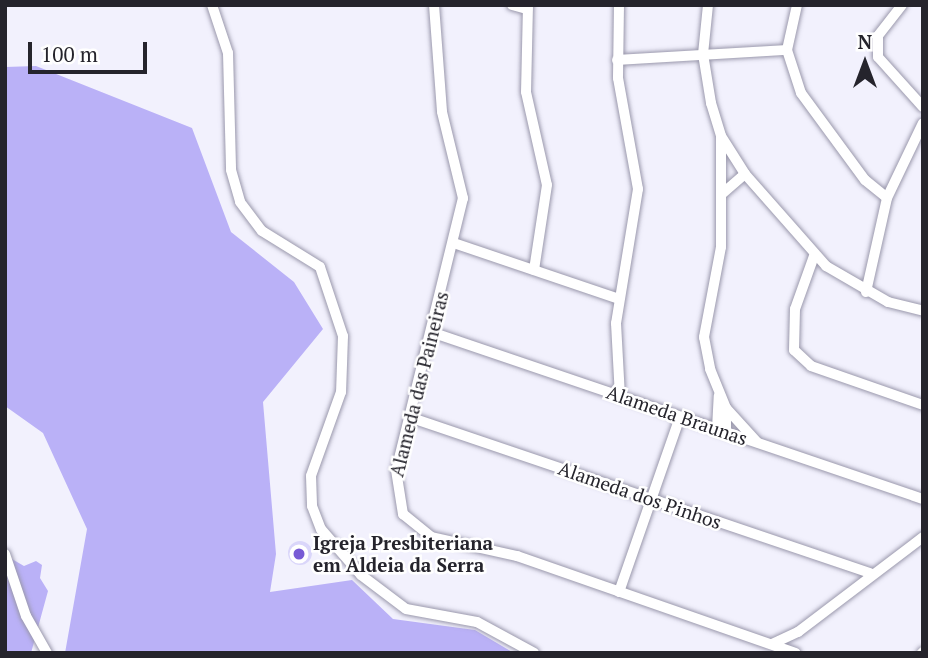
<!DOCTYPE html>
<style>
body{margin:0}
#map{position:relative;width:928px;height:658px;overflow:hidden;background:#f2f1fd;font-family:"PT Serif",serif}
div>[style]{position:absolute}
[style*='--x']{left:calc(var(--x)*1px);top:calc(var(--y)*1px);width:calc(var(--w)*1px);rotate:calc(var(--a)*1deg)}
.forest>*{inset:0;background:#bab1f7}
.building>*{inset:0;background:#dad6fa}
.round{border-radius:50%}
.roads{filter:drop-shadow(0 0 2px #9a98ac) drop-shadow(0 0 2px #9a98ac)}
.minor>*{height:10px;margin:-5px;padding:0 5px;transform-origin:5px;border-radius:5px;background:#fff}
.dots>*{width:19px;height:19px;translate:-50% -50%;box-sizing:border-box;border:4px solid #fff;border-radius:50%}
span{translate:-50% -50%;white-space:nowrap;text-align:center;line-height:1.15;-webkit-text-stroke:5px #fff;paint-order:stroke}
.street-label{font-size:19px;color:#25242c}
.poi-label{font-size:19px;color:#25242c;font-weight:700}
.left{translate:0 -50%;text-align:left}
.frame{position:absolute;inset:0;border:7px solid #25242c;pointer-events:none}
.north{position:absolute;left:830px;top:28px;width:70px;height:70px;-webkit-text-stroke:5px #fff;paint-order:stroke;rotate:0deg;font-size:19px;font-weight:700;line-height:28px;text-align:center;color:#25242c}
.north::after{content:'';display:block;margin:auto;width:24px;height:32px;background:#25242c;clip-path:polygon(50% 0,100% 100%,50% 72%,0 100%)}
.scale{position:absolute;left:28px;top:42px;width:119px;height:32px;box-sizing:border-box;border:4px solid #25242c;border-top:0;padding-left:9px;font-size:21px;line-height:24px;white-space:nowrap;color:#25242c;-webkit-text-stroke:5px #fff;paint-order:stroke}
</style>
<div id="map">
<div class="forest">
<div style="clip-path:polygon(36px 66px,192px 128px,231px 232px,294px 282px,323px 329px,263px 402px,276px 554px,270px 592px,352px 580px,393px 619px,475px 630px,514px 653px,65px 653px,87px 529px,43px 433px,5px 406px,5px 67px)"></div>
<div style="clip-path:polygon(5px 555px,24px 566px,36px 561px,42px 565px,40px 578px,48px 591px,31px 653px,5px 653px)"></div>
</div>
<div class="building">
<div class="round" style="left:288px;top:541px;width:24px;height:24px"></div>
</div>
<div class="roads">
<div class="minor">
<div style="--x:212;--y:5;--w:51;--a:71.6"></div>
<div style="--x:228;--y:53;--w:117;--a:88.5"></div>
<div style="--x:231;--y:170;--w:33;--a:74"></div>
<div style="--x:240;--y:202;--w:36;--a:53"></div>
<div style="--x:262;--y:231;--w:68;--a:31.8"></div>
<div style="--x:320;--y:267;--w:73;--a:71.6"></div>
<div style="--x:343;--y:336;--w:56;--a:92"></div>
<div style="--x:341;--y:392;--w:89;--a:109.7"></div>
<div style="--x:311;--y:476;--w:30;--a:88"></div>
<div style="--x:312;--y:506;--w:25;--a:69"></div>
<div style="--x:321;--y:529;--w:61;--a:49"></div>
<div style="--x:361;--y:575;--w:56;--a:37.1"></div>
<div style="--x:406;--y:609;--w:72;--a:10.4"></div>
<div style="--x:477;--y:622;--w:65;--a:28.5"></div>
<div style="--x:434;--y:5;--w:107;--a:85.7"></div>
<div style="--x:442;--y:112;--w:89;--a:76.3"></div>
<div style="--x:463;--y:198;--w:280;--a:103.8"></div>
<div style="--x:396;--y:470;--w:45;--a:81"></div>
<div style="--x:403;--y:514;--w:36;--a:39"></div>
<div style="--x:431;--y:537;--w:88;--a:12.5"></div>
<div style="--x:517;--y:556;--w:295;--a:19.2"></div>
<div style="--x:512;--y:5;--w:16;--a:15"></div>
<div style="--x:528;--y:5;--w:87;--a:91.3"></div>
<div style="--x:526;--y:92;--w:95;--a:77.3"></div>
<div style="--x:547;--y:185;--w:86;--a:98.7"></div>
<div style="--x:619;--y:5;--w:73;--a:90.8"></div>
<div style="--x:618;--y:78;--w:113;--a:79.8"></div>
<div style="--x:638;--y:189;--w:136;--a:99.3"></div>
<div style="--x:616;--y:323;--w:73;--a:86.9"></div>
<div style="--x:708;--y:5;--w:49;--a:95.8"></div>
<div style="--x:703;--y:54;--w:50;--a:80.7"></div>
<div style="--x:711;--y:103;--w:34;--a:73"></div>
<div style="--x:721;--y:136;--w:45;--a:57.7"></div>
<div style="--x:745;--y:174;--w:123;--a:48.6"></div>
<div style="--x:826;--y:266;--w:72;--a:30.1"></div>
<div style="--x:888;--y:302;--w:36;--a:14"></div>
<div style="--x:797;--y:5;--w:46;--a:102.5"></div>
<div style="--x:787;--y:50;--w:45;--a:72"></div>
<div style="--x:801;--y:93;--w:108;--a:53.7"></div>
<div style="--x:865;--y:180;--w:28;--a:39"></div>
<div style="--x:902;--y:5;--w:39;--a:128"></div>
<div style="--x:878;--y:36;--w:21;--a:90"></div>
<div style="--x:878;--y:57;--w:67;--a:48"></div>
<div style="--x:617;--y:60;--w:170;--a:-3.4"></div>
<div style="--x:721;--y:137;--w:110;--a:90"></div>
<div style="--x:721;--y:247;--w:92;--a:100.7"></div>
<div style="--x:704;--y:337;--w:33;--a:79"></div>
<div style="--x:710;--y:369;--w:42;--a:67.7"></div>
<div style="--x:726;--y:408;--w:24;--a:90"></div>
<div style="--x:723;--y:193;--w:29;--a:-41"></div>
<div style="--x:454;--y:243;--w:174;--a:18.7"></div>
<div style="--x:814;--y:256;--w:56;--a:109.7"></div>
<div style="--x:795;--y:309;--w:41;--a:91.4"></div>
<div style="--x:794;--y:350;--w:23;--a:43"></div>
<div style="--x:811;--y:366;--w:119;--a:19.2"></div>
<div style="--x:866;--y:292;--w:96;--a:-77.4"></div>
<div style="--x:887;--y:198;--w:83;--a:-64.4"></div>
<div style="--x:431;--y:332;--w:520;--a:18.75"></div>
<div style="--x:727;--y:409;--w:45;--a:47.7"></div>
<div style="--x:409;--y:417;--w:487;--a:18.7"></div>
<div style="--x:717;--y:429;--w:33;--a:-87"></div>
<div style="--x:5;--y:554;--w:65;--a:71.3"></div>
<div style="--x:26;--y:616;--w:43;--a:60.4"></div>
<div style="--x:619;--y:592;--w:185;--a:-70.8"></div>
<div style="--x:772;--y:644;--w:29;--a:-25"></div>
<div style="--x:798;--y:632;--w:157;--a:-37.2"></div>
<div style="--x:922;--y:653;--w:1;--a:-45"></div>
</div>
</div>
<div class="dots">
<div style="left:299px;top:554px;background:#785bd5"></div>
</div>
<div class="street-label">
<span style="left:419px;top:384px;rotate:-76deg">Alameda das Paineiras</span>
<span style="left:677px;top:415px;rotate:19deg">Alameda Braunas</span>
<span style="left:640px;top:495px;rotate:19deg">Alameda dos Pinhos</span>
</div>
<div class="poi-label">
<span class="left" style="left:313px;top:554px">Igreja Presbiteriana<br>em Aldeia da Serra</span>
</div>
<div class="frame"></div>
<div class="north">N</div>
<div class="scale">100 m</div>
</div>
